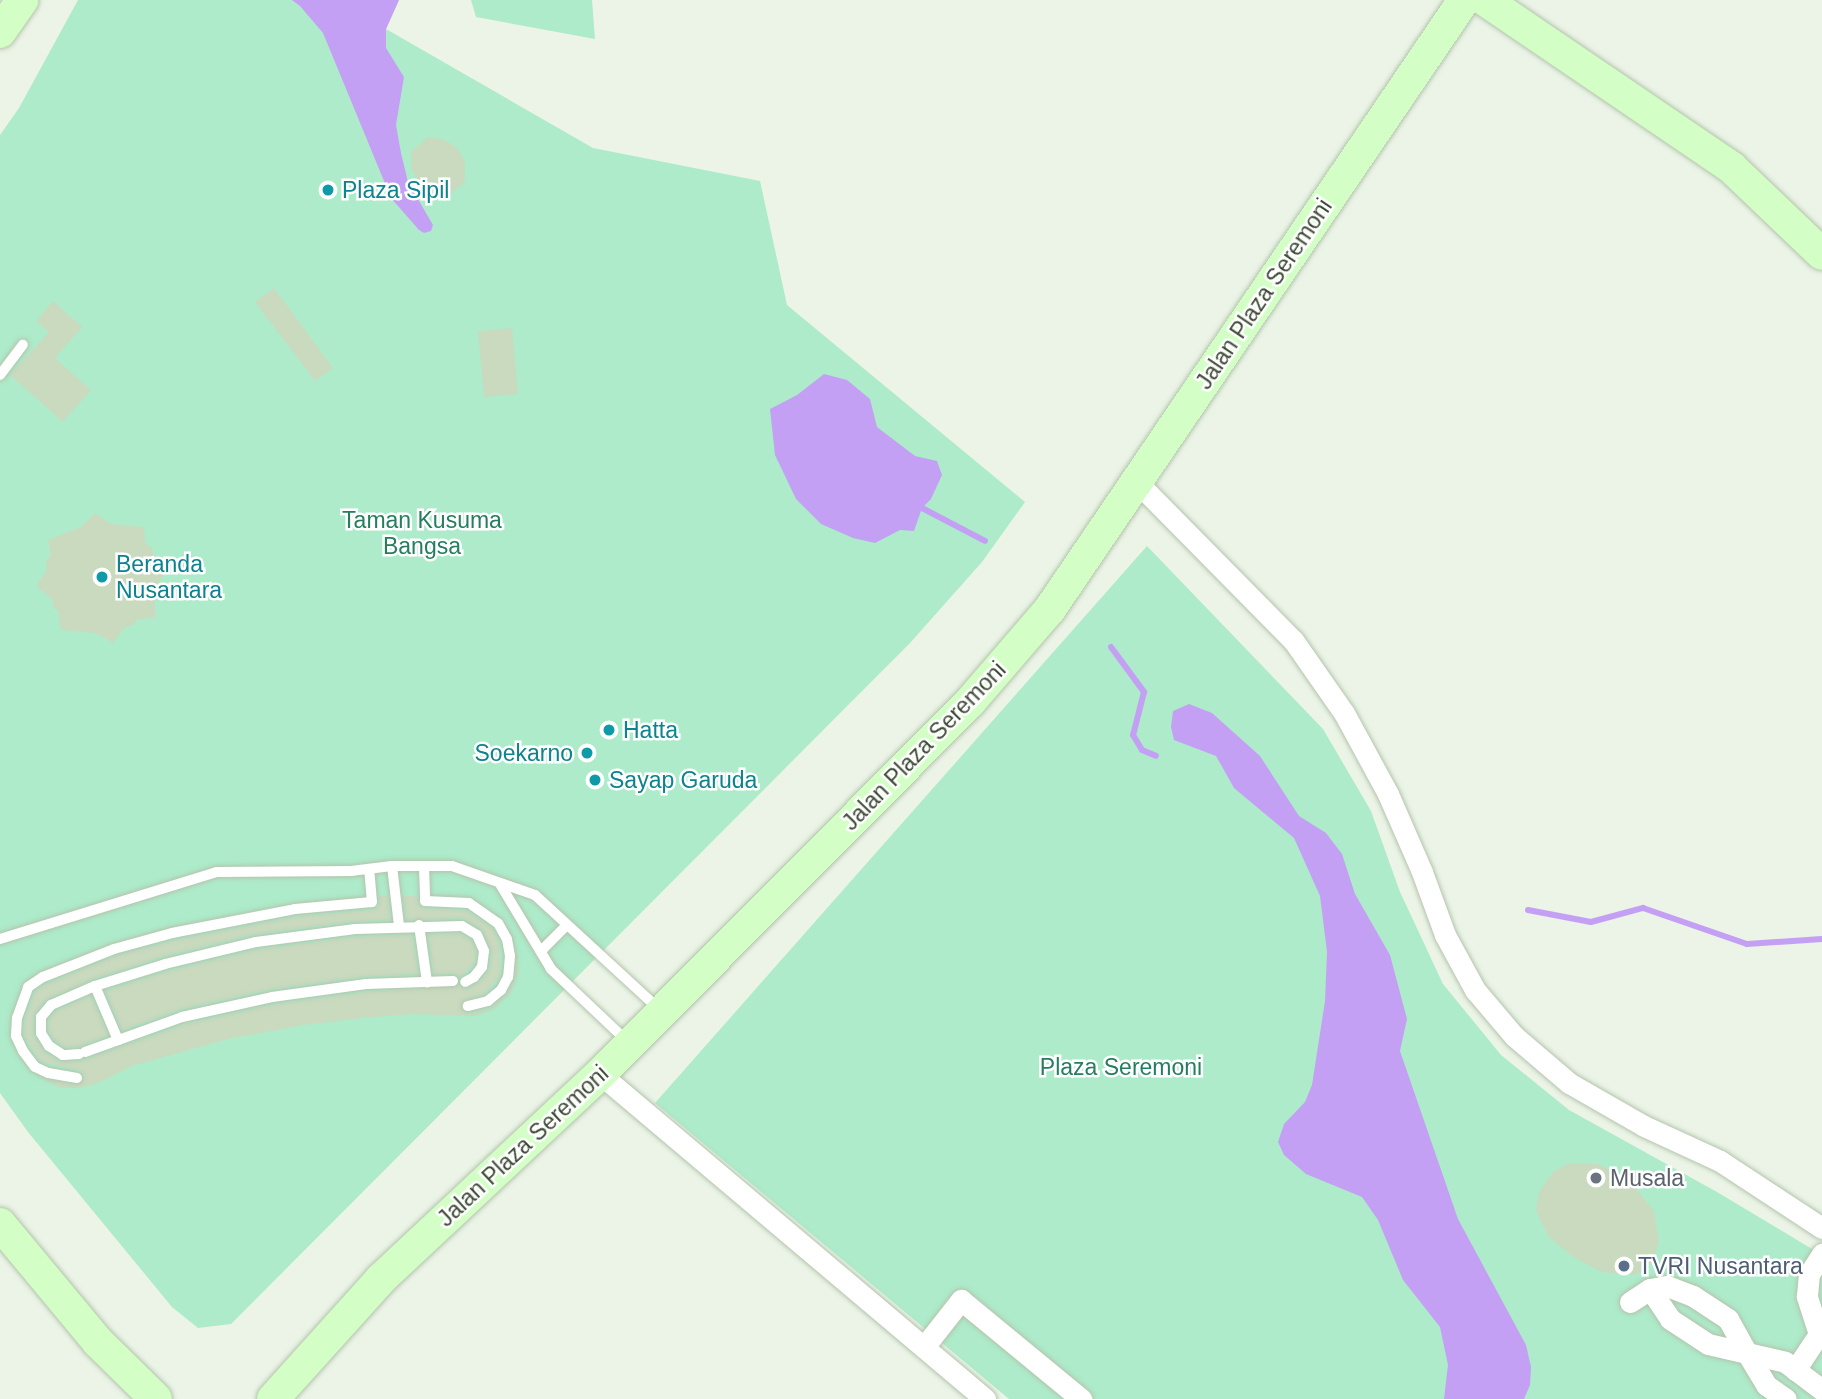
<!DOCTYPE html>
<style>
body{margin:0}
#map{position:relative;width:1822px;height:1399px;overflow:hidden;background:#ebf4e7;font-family:Arial,sans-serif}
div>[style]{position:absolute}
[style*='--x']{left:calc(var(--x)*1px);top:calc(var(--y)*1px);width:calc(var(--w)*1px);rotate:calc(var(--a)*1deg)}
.green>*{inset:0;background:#adebca}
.water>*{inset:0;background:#c4a0f5}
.stream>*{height:6px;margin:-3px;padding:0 3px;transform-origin:3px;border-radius:3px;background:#c4a0f5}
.building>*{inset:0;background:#c9dabf}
.roads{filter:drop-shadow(0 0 2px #b4c4ac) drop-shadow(0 0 2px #b4c4ac)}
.lane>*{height:10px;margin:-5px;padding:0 5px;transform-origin:5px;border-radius:5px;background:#fff}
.street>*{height:21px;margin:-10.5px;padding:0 10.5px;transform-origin:10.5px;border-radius:10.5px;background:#fff}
.secondary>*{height:32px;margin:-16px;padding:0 16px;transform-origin:16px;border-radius:16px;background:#d3ffc6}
.dots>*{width:19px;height:19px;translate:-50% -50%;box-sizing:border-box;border:4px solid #fff;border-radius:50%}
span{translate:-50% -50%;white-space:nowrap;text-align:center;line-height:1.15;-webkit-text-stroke:5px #fff;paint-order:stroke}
.culture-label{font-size:23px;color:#0d838f}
.left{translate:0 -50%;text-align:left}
.right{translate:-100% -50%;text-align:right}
.street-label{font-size:23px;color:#3c4835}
.park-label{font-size:23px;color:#257e5d}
.worship-label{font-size:23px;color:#5b616d}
.service-label{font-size:23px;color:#4e5e75}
</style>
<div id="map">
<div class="green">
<div style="clip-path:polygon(78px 0,399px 0,386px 29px,593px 148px,760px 181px,787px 305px,1025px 502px,982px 562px,910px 643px,231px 1324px,198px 1328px,172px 1307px,28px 1132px,0 1093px,0 135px,19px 108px)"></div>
<div style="clip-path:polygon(471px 0,592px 0,595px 39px,476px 17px)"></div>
<div style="clip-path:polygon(1147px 546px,1323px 729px,1371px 811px,1400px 892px,1443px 984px,1501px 1055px,1569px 1110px,1717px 1192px,1822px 1255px,1822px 1399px,1009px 1399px,655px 1103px)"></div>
</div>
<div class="water">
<div style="clip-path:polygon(292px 0,399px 0,386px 29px,386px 48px,404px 77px,396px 125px,401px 153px,408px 182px,433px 225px,431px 231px,424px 233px,419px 230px,391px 198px,323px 33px,300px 6px)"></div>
<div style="clip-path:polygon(824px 374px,847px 380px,870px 399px,877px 427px,915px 456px,937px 461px,942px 475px,931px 499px,922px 508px,914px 531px,900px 530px,875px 543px,853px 538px,821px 524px,796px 499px,775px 455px,770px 409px,797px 395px)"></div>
<div style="clip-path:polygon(1189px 704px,1212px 713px,1260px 756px,1299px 816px,1326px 833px,1342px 854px,1355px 894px,1390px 955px,1407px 1019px,1400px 1051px,1458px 1219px,1526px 1345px,1531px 1367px,1530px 1385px,1524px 1399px,1444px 1399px,1448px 1365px,1440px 1327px,1403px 1280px,1378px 1220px,1362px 1197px,1306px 1174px,1284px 1155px,1278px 1142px,1284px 1124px,1305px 1102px,1312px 1085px,1325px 1001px,1327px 952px,1320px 896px,1294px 838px,1234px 788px,1216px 756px,1174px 740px,1171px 727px,1173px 711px)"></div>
</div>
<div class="stream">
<div style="--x:922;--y:508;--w:71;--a:27.6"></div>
<div style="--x:1111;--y:647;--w:56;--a:53.7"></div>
<div style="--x:1144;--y:692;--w:44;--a:104.3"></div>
<div style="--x:1133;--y:735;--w:17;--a:59"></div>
<div style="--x:1142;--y:750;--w:15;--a:23"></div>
<div style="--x:1528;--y:910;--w:64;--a:10.8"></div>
<div style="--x:1591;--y:922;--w:54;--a:-15.1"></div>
<div style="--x:1643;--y:908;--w:110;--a:19.1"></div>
<div style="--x:1747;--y:944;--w:75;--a:-3.8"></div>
</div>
<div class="building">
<div style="clip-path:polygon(428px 137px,445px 140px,458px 149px,465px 162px,465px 182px,448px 196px,428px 192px,412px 171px,411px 152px)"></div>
<div style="clip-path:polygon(274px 288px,333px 368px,315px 381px,255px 302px)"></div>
<div style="clip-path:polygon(53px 301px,82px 327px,55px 358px,91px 390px,63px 422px,10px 375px,49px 332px,36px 321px)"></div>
<div style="clip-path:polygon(512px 328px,518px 394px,484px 397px,478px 331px)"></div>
<div style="clip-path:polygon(95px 513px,111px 524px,144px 527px,145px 543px,152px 548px,153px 555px,168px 568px,157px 585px,157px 594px,154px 598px,156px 617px,136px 620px,134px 625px,125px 627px,113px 643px,95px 633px,61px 630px,58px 610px,53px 608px,52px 599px,36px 586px,47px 569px,46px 561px,51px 556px,48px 540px,81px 527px)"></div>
<div style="clip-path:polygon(379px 896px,388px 896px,390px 920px,354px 921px,254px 934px,163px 956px,92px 979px,45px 1000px,33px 1016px,34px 1036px,43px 1051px,59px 1062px,79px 1062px,184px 1025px,273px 1005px,367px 992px,459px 986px,466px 990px,480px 982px,490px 969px,492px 952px,482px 929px,463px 918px,406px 920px,403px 896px,417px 896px,418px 904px,424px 909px,466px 911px,492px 928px,499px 942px,500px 975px,484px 994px,462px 1001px,463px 1012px,469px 1014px,490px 1009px,506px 996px,516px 978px,517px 949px,519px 973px,511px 993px,494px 1009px,475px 1016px,413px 1014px,362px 1018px,303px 1025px,228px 1039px,132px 1066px,96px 1084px,78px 1088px,61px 1088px,38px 1077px,76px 1086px,85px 1079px,79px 1070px,40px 1061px,24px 1034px,25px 1020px,35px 992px,47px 984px,116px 956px,174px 941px,296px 917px,373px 910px,379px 906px)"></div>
<div style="clip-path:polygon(460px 934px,471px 940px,476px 952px,474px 964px,459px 977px,453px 973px,434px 974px,428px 935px)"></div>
<div style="clip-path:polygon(412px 935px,418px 974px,365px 976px,270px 989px,180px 1009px,122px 1030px,106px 991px,167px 972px,257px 950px,356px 937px)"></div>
<div style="clip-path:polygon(91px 996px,108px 1035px,80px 1046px,65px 1047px,55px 1040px,49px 1031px,49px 1020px,56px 1011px)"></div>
<div style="clip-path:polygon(1569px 1163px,1598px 1164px,1629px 1180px,1654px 1211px,1659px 1241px,1653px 1261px,1636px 1275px,1602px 1272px,1573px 1257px,1548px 1236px,1536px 1211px,1539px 1192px,1553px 1172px)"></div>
</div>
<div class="roads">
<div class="lane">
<div style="--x:0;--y:375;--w:38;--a:-53"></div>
<div style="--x:392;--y:866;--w:60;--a:83.3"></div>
<div style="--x:424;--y:866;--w:35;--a:88"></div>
<div style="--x:425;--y:901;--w:44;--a:2.6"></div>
<div style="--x:469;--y:903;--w:35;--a:35"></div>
<div style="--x:498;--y:923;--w:18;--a:61"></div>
<div style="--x:507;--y:939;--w:17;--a:80"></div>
<div style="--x:510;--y:956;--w:21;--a:95"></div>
<div style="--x:508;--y:977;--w:15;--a:118"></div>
<div style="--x:501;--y:990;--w:17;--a:140"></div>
<div style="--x:488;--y:1001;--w:21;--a:166"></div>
<div style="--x:500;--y:884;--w:99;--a:59"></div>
<div style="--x:551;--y:969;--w:105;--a:43.5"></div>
<div style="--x:419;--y:925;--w:58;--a:82"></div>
<div style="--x:0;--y:939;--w:226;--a:-17.2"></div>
<div style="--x:216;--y:872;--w:135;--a:-0.4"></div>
<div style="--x:351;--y:871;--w:41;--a:-7"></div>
<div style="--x:392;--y:866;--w:60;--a:0"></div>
<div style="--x:452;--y:866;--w:88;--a:19.3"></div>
<div style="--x:535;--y:895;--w:171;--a:42.6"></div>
<div style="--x:541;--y:951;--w:37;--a:-45"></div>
<div style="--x:95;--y:986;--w:59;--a:66.9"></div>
<div style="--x:85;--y:1052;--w:103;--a:-19.8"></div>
<div style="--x:182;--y:1017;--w:92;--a:-12.5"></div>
<div style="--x:272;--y:997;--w:95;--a:-7.9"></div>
<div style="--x:366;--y:984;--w:87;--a:-2"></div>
<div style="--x:79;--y:1054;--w:16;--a:176"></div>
<div style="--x:63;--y:1055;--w:17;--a:-147"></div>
<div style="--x:49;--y:1046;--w:15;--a:-122"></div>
<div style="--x:41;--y:1033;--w:16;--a:-90"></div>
<div style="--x:41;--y:1017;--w:16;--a:-50"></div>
<div style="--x:51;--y:1005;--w:48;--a:-23.4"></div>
<div style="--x:95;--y:986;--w:73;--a:-17.4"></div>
<div style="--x:165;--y:964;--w:94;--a:-13.6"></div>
<div style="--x:256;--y:942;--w:100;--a:-7.5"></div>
<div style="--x:355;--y:929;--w:107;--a:-1.6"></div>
<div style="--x:462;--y:926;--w:17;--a:31"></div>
<div style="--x:477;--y:935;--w:17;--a:66"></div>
<div style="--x:484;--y:951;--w:16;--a:97"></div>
<div style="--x:482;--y:967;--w:13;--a:129"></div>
<div style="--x:474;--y:977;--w:10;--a:151"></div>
<div style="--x:77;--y:1078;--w:29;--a:-170"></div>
<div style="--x:48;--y:1073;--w:14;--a:-155"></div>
<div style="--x:35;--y:1067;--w:20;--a:-127"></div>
<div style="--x:23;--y:1051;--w:17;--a:-115"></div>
<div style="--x:16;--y:1036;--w:18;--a:-87"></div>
<div style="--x:17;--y:1018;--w:33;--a:-70"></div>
<div style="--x:28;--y:987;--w:18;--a:-34"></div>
<div style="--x:43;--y:977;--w:76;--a:-21.5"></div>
<div style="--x:114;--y:949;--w:60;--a:-15.4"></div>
<div style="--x:172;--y:933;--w:125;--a:-11"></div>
<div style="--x:295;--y:909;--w:77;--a:-5.2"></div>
<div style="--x:372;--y:902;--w:33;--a:-95"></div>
</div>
<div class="street">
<div style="--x:1136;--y:481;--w:223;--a:45.4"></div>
<div style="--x:1293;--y:640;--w:89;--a:55.1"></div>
<div style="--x:1344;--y:713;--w:92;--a:61.5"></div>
<div style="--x:1388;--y:794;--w:85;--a:66.4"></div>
<div style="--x:1422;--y:872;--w:67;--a:69.9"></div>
<div style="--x:1445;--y:935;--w:63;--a:61.4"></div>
<div style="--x:1475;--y:990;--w:60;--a:49.7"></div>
<div style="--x:1514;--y:1036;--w:72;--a:40.5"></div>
<div style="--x:1569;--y:1083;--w:86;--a:29.8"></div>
<div style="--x:1644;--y:1126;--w:84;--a:24.7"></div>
<div style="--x:1720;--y:1161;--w:122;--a:33.3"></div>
<div style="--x:600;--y:1074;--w:504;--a:40.17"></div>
<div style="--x:1650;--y:1289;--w:36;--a:56"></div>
<div style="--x:1670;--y:1319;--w:45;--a:33.3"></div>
<div style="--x:1708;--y:1344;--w:40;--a:13"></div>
<div style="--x:1747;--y:1353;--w:37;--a:59"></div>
<div style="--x:1766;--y:1385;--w:24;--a:35"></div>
<div style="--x:1630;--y:1302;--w:24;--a:-33"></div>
<div style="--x:1650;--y:1289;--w:17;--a:-10"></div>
<div style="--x:1667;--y:1286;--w:28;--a:21"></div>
<div style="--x:1693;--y:1296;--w:42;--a:33.3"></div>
<div style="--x:1728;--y:1319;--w:39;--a:61"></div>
<div style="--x:1747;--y:1353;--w:39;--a:13"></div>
<div style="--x:1785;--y:1362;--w:46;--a:37.1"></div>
<div style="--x:924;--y:1347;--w:60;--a:-51.8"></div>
<div style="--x:961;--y:1300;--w:156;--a:39.5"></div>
<div style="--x:1795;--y:1370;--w:43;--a:-56.3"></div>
<div style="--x:1819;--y:1334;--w:40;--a:-108"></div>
<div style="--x:1807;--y:1296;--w:22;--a:-85"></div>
<div style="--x:1809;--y:1274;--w:24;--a:-57"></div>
</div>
<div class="secondary">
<div style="--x:1485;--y:0;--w:299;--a:34.2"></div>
<div style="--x:1732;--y:168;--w:124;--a:43.7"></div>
<div style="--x:0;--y:32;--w:39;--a:-55"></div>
<div style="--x:0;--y:1224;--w:153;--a:50.3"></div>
<div style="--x:98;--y:1342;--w:81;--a:44.5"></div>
<div style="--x:273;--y:1399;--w:161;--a:-48"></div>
<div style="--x:381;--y:1279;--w:300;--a:-43.1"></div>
<div style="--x:600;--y:1074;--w:525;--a:-45.15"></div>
<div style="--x:970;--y:702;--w:123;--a:-49.3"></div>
<div style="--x:1050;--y:609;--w:736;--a:-55.79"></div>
</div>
</div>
<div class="dots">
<div style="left:328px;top:190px;background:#0f9aa8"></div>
<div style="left:102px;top:577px;background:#0f9aa8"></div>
<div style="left:609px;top:730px;background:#0f9aa8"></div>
<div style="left:587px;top:753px;background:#0f9aa8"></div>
<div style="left:595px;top:780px;background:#0f9aa8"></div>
<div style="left:1596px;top:1178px;background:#6b7280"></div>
<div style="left:1624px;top:1266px;background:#5c6f8a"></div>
</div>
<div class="culture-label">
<span class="left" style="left:342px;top:190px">Plaza Sipil</span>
<span class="left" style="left:116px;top:577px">Beranda<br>Nusantara</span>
<span class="left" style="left:623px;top:730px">Hatta</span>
<span class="right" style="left:573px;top:753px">Soekarno</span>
<span class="left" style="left:609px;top:780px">Sayap Garuda</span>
</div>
<div class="street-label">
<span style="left:1264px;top:294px;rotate:-56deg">Jalan Plaza Seremoni</span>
<span style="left:924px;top:746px;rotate:-46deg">Jalan Plaza Seremoni</span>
<span style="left:523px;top:1146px;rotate:-43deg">Jalan Plaza Seremoni</span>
</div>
<div class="park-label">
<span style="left:422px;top:533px">Taman Kusuma<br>Bangsa</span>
<span style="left:1121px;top:1067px">Plaza Seremoni</span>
</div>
<div class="worship-label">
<span class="left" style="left:1610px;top:1178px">Musala</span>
</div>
<div class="service-label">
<span class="left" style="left:1638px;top:1266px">TVRI Nusantara</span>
</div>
</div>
